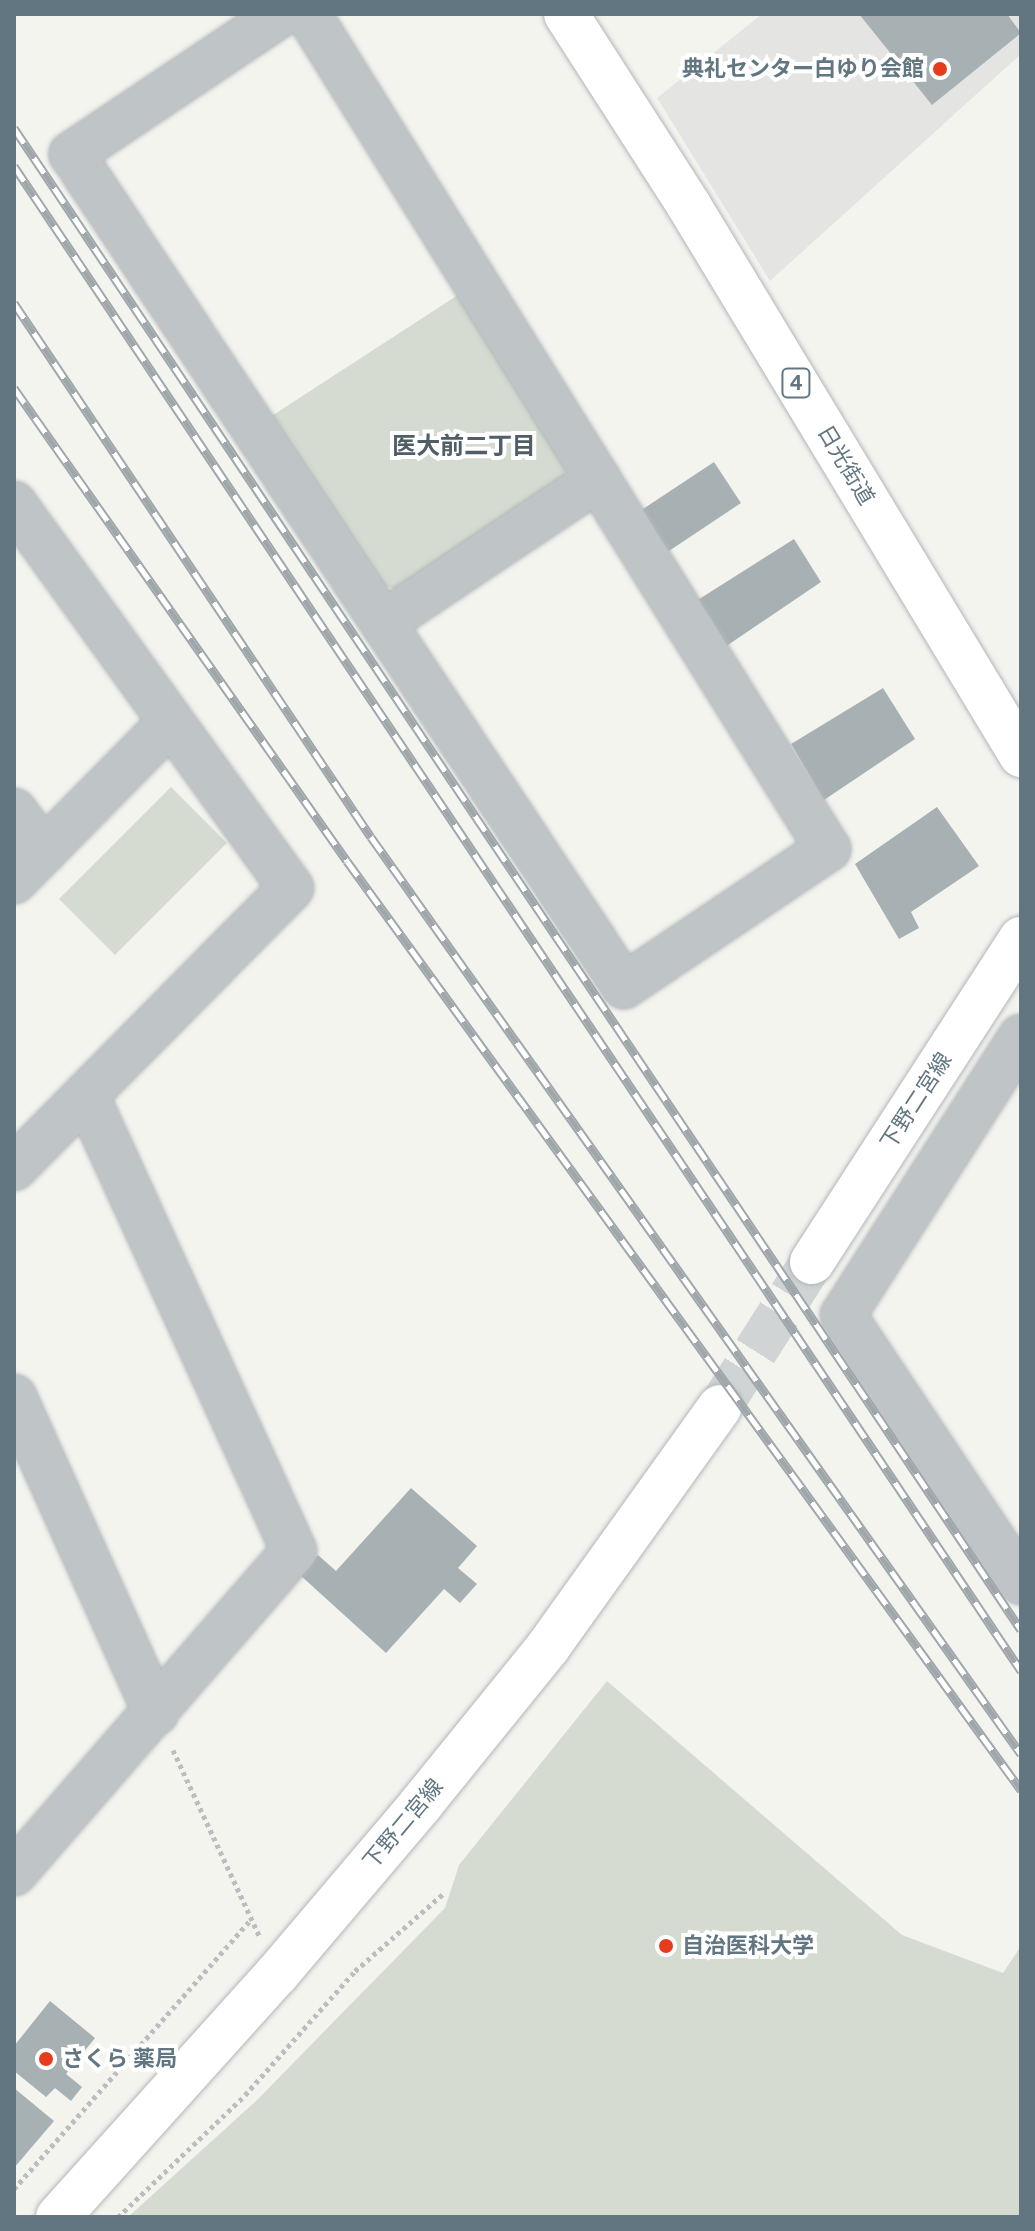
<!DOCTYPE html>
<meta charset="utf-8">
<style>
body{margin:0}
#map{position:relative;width:1035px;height:2231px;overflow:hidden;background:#f4f4ef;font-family:"Public Sans","Noto Sans JP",sans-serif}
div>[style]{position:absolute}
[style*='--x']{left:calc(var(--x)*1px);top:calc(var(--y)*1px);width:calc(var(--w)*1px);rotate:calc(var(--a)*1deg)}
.built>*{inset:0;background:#e4e5e3}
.green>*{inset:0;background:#d5dbd0}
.building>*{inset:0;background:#a7b1b4}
.major-tunnel>*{height:44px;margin-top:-22px;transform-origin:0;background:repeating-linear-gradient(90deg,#d0d4d4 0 44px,transparent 0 66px)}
.path>*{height:5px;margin-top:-2.5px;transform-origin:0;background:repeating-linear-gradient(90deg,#bbbdbf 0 4px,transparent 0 8px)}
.roads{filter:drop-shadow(0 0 2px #b2b7ba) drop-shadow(0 0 2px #b2b7ba)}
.minor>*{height:44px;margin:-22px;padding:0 22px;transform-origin:22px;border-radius:22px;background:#bfc4c6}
.major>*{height:44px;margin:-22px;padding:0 22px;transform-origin:22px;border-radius:22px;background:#fff}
.highway>*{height:44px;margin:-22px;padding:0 22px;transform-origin:22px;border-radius:22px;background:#fff}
.rail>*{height:9px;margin-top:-4.5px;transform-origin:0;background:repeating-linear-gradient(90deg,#fff 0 18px,#9fa7ab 0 36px);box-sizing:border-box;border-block:2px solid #9fa7ab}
.dots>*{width:22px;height:22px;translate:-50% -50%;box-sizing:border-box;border:4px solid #fff;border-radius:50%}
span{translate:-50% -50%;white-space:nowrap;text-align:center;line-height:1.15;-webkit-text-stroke:8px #fff;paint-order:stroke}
.shield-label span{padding:2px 6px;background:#fff;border:2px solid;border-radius:6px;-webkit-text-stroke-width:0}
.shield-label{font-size:20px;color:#627681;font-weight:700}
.poi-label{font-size:22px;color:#627681;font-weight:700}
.right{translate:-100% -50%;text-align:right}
.left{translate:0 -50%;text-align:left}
.street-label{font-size:22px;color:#627681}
.neighbourhood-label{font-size:24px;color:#505e66;font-weight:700}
.frame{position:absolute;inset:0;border:16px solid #627681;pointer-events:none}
</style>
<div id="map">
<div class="built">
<div style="clip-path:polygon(762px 14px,1021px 14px,1021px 54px,770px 281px,657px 98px)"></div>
</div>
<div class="green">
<div style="clip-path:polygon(464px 291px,567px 459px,562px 485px,406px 591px,378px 585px,267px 419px)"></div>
<div style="clip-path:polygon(171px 787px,227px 843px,115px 955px,59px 899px)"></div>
<div style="clip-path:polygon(607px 1681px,902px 1935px,1003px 1973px,1021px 1946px,1021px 2217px,128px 2217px,256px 2101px,445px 1908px,459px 1865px)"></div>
</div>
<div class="building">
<div style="clip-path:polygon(859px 14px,1007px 14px,1021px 33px,932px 105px)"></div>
<div style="clip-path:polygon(714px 462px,741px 503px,666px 553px,640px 511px)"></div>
<div style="clip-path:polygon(794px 539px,821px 582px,722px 649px,693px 603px)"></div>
<div style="clip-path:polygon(883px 688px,915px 739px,824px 800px,791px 744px)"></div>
<div style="clip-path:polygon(937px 807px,979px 866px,911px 912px,919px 928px,899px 939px,855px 864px)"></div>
<div style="clip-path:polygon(411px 1488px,477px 1546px,458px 1568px,477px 1584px,460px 1603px,444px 1589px,386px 1653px,300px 1575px,318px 1555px,336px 1571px)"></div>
<div style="clip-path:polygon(50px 2001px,95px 2038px,66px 2074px,82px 2087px,71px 2101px,55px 2088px,46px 2097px,14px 2071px,14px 2046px)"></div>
<div style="clip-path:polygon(14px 2088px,54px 2121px,14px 2168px)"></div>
</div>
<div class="major-tunnel">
<div style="--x:720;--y:1407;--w:172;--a:-57.6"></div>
</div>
<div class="path">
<div style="--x:173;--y:1750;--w:206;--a:65.1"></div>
<div style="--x:14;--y:2189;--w:359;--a:-48.7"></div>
<div style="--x:118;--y:2217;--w:176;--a:-43.8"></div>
<div style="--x:245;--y:2095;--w:166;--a:-48.4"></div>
<div style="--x:355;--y:1971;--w:117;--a:-41.2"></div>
</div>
<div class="roads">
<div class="minor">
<div style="--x:281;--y:14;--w:252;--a:146.2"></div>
<div style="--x:72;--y:154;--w:998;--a:56.44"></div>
<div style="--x:624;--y:986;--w:246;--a:-33.9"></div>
<div style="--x:828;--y:849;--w:984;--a:-121.91"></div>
<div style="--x:14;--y:504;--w:473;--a:54.2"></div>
<div style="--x:291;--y:888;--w:394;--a:134.7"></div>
<div style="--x:383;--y:623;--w:259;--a:-33.8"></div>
<div style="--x:14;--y:811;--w:50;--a:53.1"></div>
<div style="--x:14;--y:881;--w:223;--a:-45.4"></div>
<div style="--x:1021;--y:1037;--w:330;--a:122.6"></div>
<div style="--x:843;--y:1315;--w:321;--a:56.3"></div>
<div style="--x:14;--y:1397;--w:346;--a:65.8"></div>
<div style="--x:14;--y:1873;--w:427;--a:-49"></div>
<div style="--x:294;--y:1551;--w:501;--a:-114.52"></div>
</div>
<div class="major">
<div style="--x:812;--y:1262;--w:385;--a:-57.1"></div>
<div style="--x:58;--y:2217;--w:327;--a:-48"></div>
<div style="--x:277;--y:1974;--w:223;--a:-49.7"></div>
<div style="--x:421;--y:1804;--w:202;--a:-51"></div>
<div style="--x:548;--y:1647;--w:295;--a:-54.4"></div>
</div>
<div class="highway">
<div style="--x:566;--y:14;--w:226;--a:57.3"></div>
<div style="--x:688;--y:204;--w:644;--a:58.85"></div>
</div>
</div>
<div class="rail">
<div style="--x:14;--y:128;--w:1808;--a:56.16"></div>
<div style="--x:14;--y:166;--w:1811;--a:56.21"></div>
<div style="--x:14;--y:303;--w:642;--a:56.24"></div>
<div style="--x:371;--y:837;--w:1124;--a:54.67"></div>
<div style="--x:14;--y:388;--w:578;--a:54.85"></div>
<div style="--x:347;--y:861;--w:1148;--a:54.04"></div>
</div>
<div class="dots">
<div style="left:940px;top:69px;background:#e63b1d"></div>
<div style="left:666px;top:1946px;background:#e63b1d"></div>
<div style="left:46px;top:2059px;background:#e63b1d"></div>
</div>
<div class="shield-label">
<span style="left:796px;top:383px">4</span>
</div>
<div class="poi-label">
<span class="right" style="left:924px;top:69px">典礼センター白ゆり会館</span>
<span class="left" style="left:682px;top:1946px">自治医科大学</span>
<span class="left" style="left:62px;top:2059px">さくら 薬局</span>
</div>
<div class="street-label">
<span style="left:846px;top:465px;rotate:59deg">日光街道</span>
<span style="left:916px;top:1101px;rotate:-57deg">下野二宮線</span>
<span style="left:403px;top:1824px;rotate:-50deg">下野二宮線</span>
</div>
<div class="neighbourhood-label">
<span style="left:464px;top:446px">医大前二丁目</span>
</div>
<div class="frame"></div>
</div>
